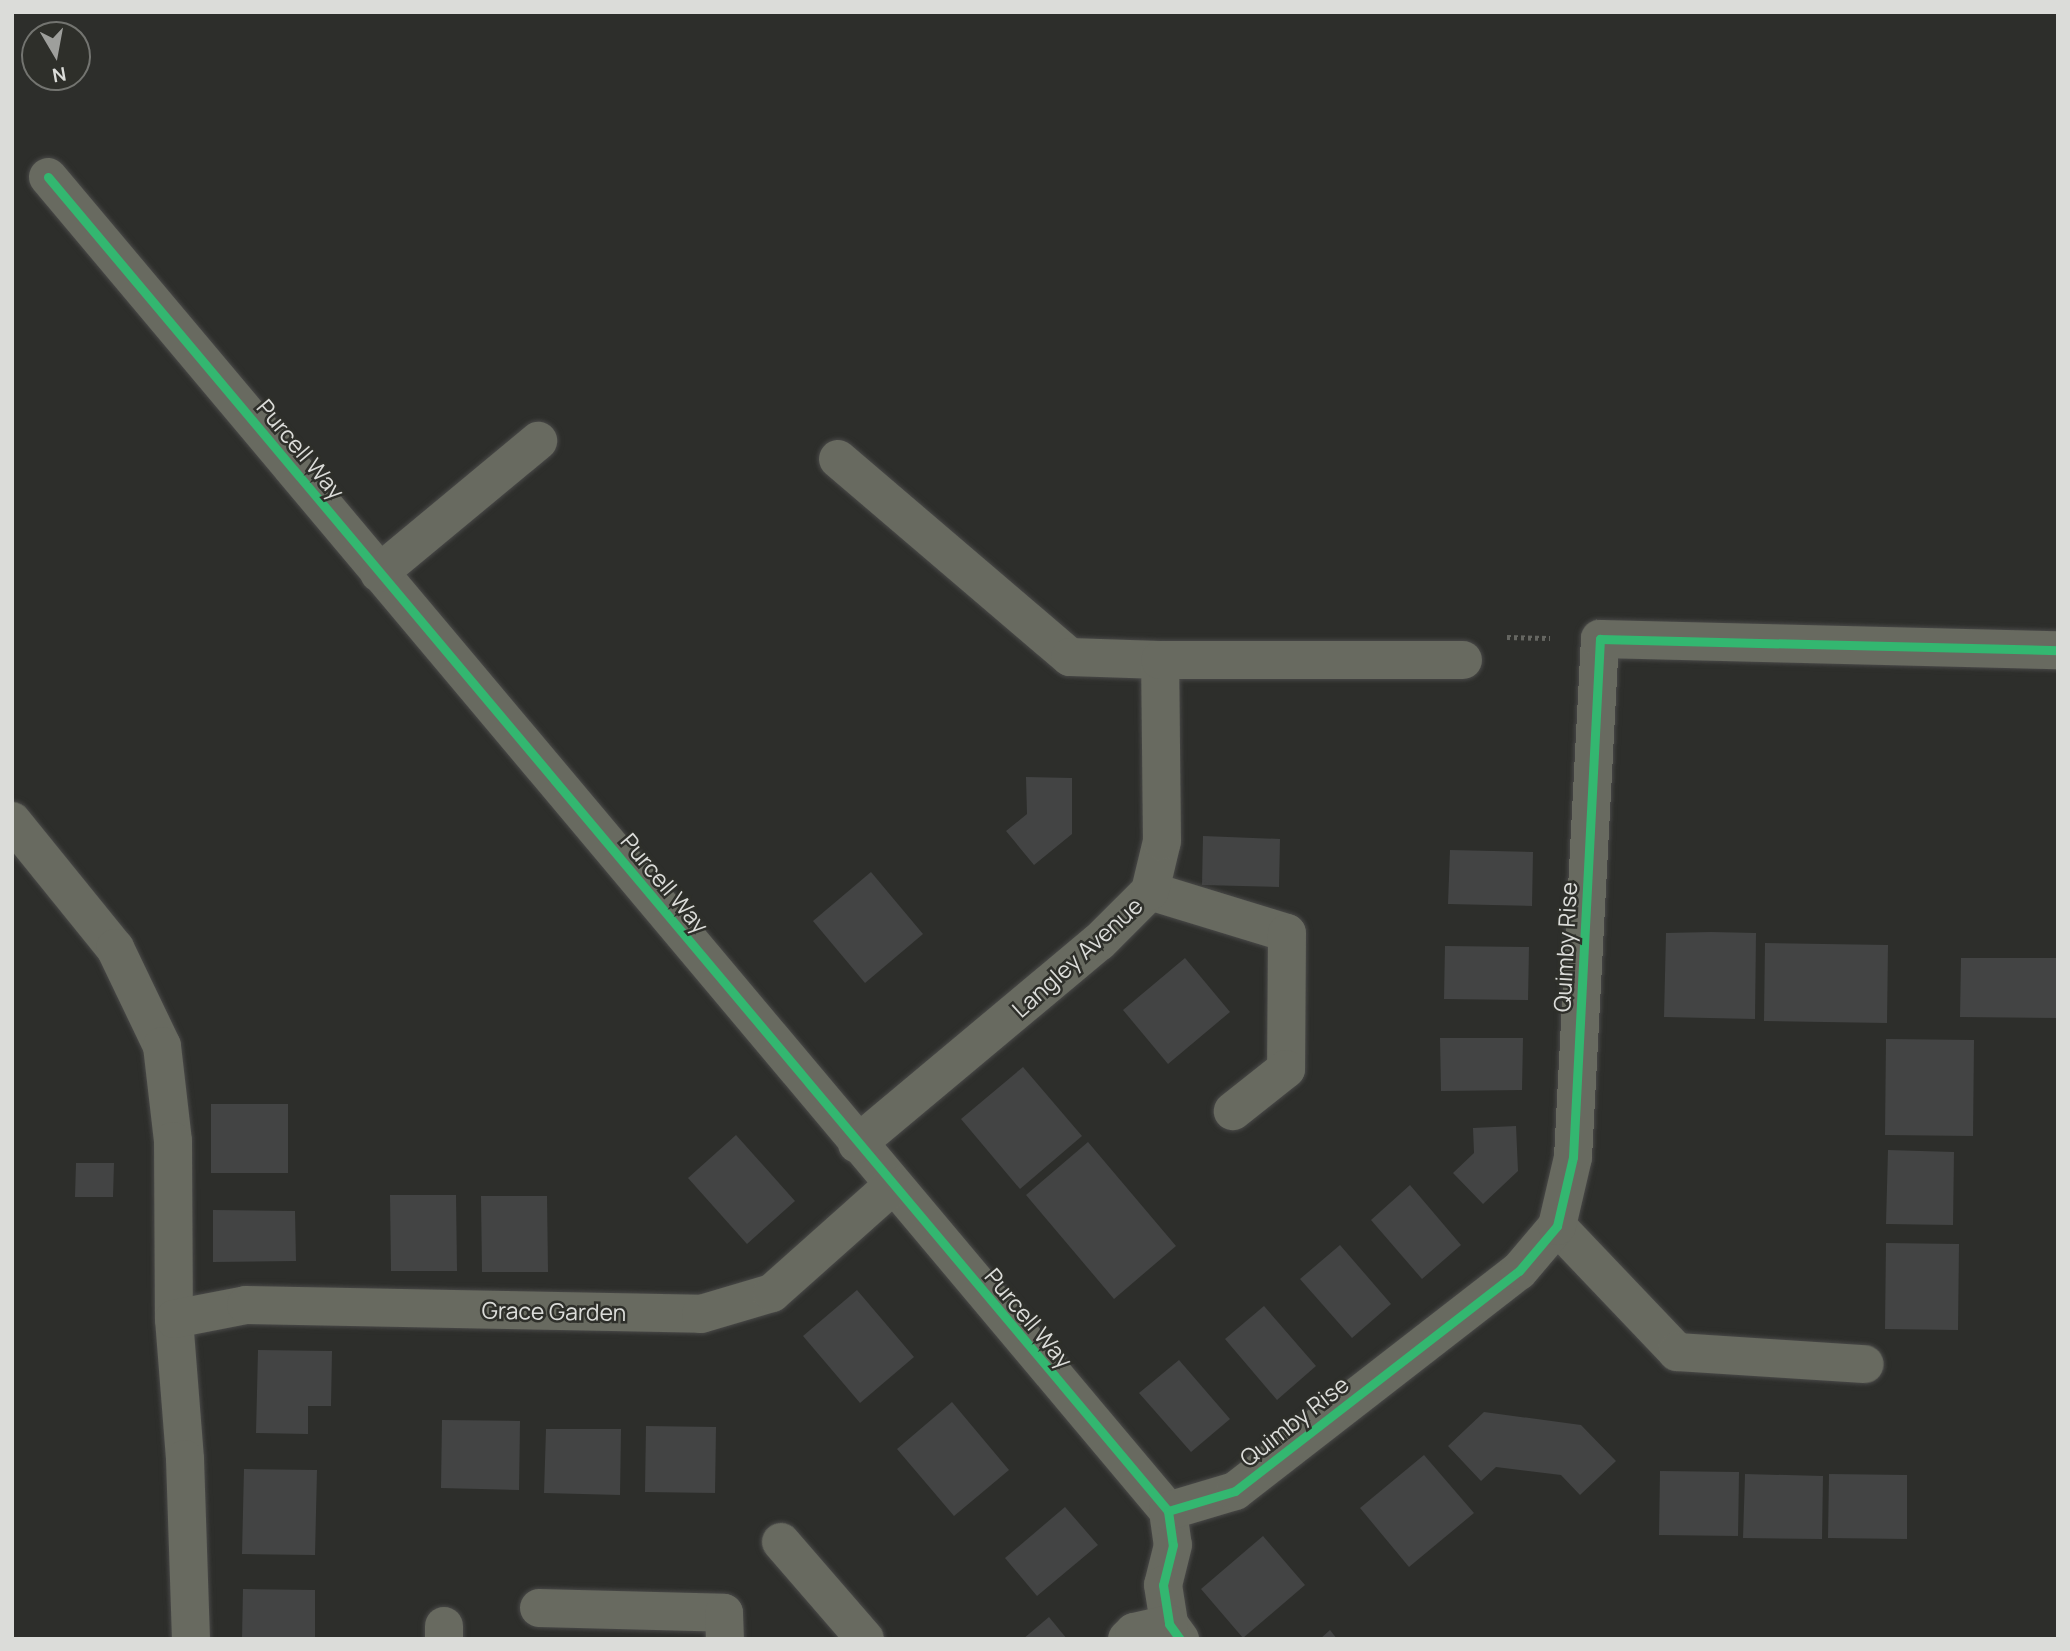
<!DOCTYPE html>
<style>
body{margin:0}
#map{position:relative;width:2070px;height:1651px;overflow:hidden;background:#2d2e2b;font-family:Manrope,sans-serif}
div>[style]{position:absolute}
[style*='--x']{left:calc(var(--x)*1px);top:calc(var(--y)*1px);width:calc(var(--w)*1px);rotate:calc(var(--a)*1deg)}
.building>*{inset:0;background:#434444}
.path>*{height:4.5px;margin-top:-2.25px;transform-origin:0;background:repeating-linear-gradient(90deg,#656661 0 3.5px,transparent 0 7px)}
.roads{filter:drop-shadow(0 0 2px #494948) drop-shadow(0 0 2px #494948)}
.minor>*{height:38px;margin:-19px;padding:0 19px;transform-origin:19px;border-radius:19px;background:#686a60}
.cycleway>*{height:9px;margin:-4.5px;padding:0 4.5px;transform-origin:4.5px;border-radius:4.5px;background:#33b770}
span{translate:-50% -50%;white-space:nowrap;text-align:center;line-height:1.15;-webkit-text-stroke:5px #2e2f2a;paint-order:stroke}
.street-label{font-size:23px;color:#dbdcd9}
.frame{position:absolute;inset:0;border:14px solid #dbdcd9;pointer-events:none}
.north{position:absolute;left:21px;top:21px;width:70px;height:70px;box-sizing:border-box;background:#2e2f2a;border:2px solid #737470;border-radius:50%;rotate:170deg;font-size:19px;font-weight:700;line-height:28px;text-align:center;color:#dbdcd9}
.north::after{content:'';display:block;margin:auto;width:24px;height:32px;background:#9e9f9c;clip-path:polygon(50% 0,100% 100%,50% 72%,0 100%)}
</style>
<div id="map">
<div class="building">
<div style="clip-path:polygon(1026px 777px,1072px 778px,1072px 834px,1034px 865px,1006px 831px,1027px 814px)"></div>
<div style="clip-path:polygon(1203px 836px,1280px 839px,1279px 887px,1202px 885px)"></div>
<div style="clip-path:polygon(1450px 850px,1533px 852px,1532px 906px,1448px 904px)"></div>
<div style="clip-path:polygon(871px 872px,923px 934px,865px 983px,813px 921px)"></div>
<div style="clip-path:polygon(1711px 932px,1756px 933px,1755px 1019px,1664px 1017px,1666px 933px)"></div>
<div style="clip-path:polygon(1765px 943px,1888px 945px,1887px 1023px,1764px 1021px)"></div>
<div style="clip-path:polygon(1445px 946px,1529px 947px,1528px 1000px,1444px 999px)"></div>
<div style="clip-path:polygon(1185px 958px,1230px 1012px,1168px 1064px,1123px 1010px)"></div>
<div style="clip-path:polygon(1961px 958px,2058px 958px,2058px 1018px,1960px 1017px)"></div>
<div style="clip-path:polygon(1440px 1038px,1523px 1038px,1522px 1090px,1441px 1091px)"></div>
<div style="clip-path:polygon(1886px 1039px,1974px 1040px,1973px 1136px,1885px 1135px)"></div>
<div style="clip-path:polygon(1023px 1067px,1082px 1136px,1020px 1189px,961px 1119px)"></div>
<div style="clip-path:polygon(211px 1104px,288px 1104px,288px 1173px,211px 1173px)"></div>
<div style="clip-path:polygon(1516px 1126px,1518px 1171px,1483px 1204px,1453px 1173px,1474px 1153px,1473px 1128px)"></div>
<div style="clip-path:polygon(736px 1135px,795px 1201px,747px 1244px,688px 1178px)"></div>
<div style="clip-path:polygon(1088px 1142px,1176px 1246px,1114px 1299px,1026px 1195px)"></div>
<div style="clip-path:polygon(1888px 1150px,1954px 1152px,1953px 1225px,1886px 1224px)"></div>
<div style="clip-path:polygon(76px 1163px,114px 1163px,113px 1197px,75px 1197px)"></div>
<div style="clip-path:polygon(1410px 1185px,1461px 1245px,1422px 1279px,1371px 1220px)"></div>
<div style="clip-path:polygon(390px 1195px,456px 1195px,457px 1271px,391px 1271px)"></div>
<div style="clip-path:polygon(481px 1196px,547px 1196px,548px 1272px,482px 1272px)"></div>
<div style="clip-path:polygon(213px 1210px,295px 1211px,296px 1261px,213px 1262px)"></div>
<div style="clip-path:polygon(1886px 1243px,1959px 1244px,1958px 1330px,1885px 1329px)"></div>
<div style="clip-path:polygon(1340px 1245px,1391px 1304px,1352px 1338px,1300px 1279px)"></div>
<div style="clip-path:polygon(857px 1290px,914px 1357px,860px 1403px,803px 1336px)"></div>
<div style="clip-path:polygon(1264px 1306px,1316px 1366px,1277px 1400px,1225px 1339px)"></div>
<div style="clip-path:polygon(258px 1350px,332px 1351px,331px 1406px,308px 1406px,308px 1434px,256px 1433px)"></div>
<div style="clip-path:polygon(1179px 1360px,1230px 1419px,1191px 1452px,1139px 1393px)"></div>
<div style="clip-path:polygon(952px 1402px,1009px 1470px,954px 1516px,897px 1449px)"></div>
<div style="clip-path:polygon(1484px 1412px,1581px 1425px,1616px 1461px,1580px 1495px,1561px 1475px,1496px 1467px,1481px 1481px,1448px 1446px)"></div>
<div style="clip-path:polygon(442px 1420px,520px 1421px,519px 1490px,441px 1488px)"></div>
<div style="clip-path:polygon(646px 1426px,716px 1427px,715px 1493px,645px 1492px)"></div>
<div style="clip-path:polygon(546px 1429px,621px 1429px,620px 1495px,544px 1493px)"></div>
<div style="clip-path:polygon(1424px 1455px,1474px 1513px,1409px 1567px,1360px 1508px)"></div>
<div style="clip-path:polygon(244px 1469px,317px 1470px,315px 1555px,242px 1554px)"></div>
<div style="clip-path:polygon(1660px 1471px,1739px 1472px,1738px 1536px,1659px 1535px)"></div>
<div style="clip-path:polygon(1745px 1474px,1823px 1476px,1822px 1539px,1743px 1538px)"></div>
<div style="clip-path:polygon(1829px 1474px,1907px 1475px,1907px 1539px,1828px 1538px)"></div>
<div style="clip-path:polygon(1065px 1507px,1098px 1545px,1037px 1596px,1005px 1558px)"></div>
<div style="clip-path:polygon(1263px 1536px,1305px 1585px,1243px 1638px,1201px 1589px)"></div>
<div style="clip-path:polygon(243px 1589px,315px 1590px,315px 1639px,242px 1639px)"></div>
<div style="clip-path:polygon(1049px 1617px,1067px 1639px,1023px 1639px)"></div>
<div style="clip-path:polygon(1330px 1630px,1337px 1639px,1320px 1639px)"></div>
</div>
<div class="path">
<div style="--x:1507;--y:637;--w:43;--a:1.3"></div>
</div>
<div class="roads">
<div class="minor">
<div style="--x:48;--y:177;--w:1742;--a:49.98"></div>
<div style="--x:1168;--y:1511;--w:34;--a:82"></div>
<div style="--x:1173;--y:1545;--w:41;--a:104"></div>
<div style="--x:1163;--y:1585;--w:39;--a:81"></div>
<div style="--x:1169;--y:1624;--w:19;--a:54"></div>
<div style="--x:838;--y:459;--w:305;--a:40.5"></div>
<div style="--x:1070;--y:657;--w:90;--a:1.9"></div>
<div style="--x:379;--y:573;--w:207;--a:-39.7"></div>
<div style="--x:12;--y:821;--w:164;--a:51"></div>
<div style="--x:115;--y:948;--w:109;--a:64.4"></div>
<div style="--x:162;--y:1046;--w:96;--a:83.4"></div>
<div style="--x:173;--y:1141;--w:178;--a:89.7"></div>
<div style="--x:174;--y:1319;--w:140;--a:85.5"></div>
<div style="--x:185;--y:1459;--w:180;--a:88.1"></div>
<div style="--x:1150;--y:891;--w:143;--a:17"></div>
<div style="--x:1287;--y:933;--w:136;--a:90.4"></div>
<div style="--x:1286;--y:1069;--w:68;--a:141.6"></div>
<div style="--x:857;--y:1144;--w:315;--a:-39.9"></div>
<div style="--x:1099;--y:942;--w:72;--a:-45"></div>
<div style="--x:1150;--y:891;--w:51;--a:-76.5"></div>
<div style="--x:1162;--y:841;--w:181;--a:-90.6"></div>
<div style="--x:1160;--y:660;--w:303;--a:0"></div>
<div style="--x:1557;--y:1226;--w:174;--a:46.4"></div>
<div style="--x:1677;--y:1352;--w:188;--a:3.7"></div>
<div style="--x:174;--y:1319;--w:73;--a:-11"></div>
<div style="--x:246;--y:1305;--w:455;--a:1.1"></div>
<div style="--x:701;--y:1314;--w:74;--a:-16.5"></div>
<div style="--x:772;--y:1293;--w:161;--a:-41.7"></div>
<div style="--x:1168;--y:1511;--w:70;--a:-16.6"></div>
<div style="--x:1235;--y:1491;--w:359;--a:-37.8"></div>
<div style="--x:1519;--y:1271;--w:59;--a:-49.8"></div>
<div style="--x:1557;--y:1226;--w:71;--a:-76.9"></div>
<div style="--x:1573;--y:1157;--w:519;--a:-87.02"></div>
<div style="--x:1600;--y:639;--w:458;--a:1.4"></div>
<div style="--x:781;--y:1542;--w:128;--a:49.1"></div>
<div style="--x:539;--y:1608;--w:185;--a:1.5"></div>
<div style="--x:724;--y:1613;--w:26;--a:88"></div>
<div style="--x:444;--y:1639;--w:13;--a:-90"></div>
<div style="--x:1127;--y:1639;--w:10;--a:-45"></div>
<div style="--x:1134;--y:1632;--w:36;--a:-13"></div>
</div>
</div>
<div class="cycleway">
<div style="--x:48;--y:177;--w:1742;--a:49.98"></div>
<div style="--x:1168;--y:1511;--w:34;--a:82"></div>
<div style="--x:1173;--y:1545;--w:41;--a:104"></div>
<div style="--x:1163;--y:1585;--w:39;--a:81"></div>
<div style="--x:1169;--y:1624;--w:19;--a:54"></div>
<div style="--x:1168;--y:1511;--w:70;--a:-16.6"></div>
<div style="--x:1235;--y:1491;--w:359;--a:-37.8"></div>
<div style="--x:1519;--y:1271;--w:59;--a:-49.8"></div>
<div style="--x:1557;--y:1226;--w:71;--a:-76.9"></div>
<div style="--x:1573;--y:1157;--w:519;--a:-87.02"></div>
<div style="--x:1600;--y:639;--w:458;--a:1.4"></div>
</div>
<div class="street-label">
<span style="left:301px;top:449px;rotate:50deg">Purcell Way</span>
<span style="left:665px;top:883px;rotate:50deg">Purcell Way</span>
<span style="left:1565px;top:947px;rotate:-87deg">Quimby Rise</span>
<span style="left:1077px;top:957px;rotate:-42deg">Langley Avenue</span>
<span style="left:554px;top:1311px;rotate:1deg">Grace Garden</span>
<span style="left:1029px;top:1318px;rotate:50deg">Purcell Way</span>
<span style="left:1294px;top:1421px;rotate:-38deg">Quimby Rise</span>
</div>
<div class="frame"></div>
<div class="north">N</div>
</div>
